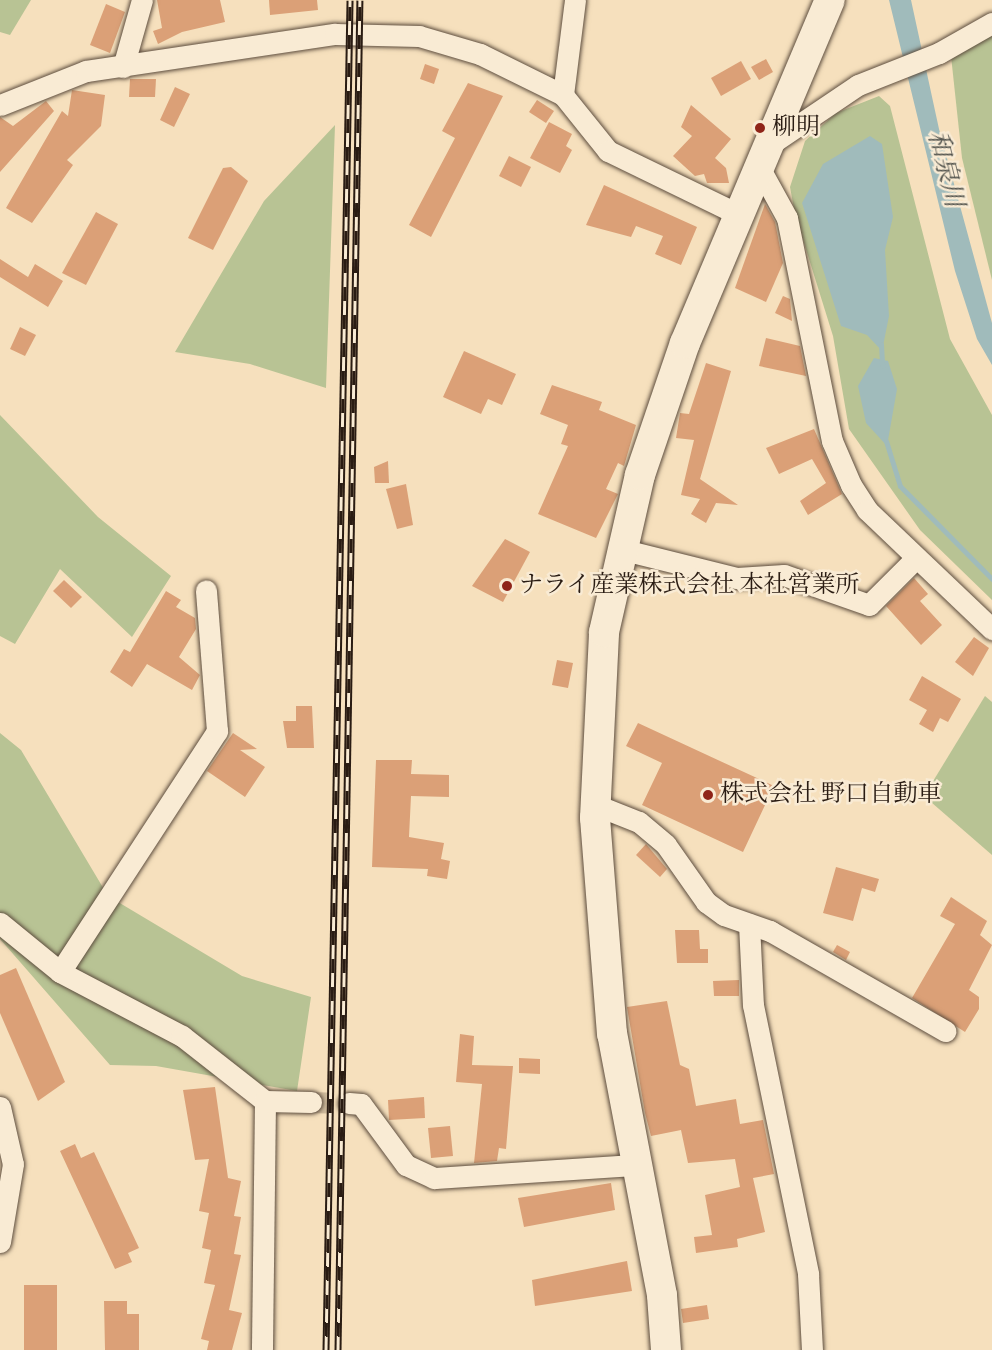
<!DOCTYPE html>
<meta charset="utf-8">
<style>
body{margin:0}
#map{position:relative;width:992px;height:1350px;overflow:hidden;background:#f6e0bd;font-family:"IM FELL English","Noto Serif JP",serif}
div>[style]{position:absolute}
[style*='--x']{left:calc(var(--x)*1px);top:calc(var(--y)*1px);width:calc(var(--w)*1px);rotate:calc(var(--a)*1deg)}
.green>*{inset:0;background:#b8c394}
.water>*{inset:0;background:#a0bbbb}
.stream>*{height:5px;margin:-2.5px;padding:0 2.5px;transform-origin:2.5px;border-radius:2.5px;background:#a0bbbb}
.building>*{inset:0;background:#dba077}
.street-tunnel>*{height:21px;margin-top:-10.5px;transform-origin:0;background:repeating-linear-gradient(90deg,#cdb99b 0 21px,transparent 0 31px)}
.roads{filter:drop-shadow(0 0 2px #5d4d3e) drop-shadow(0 0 2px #5d4d3e)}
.street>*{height:21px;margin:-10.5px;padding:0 10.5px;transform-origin:10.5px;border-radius:10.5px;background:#f9ebd4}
.secondary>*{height:30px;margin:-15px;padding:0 15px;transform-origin:15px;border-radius:15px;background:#f9ebd4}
.rail>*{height:7px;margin-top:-3.5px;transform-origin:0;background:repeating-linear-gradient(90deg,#f9ebd4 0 14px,#2a1c13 0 28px);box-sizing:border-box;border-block:2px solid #2a1c13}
.dots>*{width:16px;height:16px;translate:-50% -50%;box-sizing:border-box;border:3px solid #f9ebd4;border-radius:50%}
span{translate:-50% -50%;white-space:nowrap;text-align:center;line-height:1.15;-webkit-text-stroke:5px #f9ebd4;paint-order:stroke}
.poi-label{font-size:24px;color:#2a1c13}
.left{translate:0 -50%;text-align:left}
.water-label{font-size:26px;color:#53544e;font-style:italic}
</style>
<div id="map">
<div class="green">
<div style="clip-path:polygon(0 0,31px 0,10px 35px,0 32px)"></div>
<div style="clip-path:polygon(992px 29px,992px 280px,962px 158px,951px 56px)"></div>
<div style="clip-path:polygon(879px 96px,890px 106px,950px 339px,992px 415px,992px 600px,920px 530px,849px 429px,833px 336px,795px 214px,790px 187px,805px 141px,836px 113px)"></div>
<div style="clip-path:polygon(335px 125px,326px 388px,250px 364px,175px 352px,264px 201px)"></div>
<div style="clip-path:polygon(0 415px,98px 517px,171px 576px,132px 637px,60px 569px,15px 644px,0 636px)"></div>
<div style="clip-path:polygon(985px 696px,992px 702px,992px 855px,924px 796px)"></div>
<div style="clip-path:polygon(0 733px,21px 750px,108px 896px,242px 976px,311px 997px,297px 1091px,156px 1066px,110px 1065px,0 939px)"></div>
</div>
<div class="water">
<div style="clip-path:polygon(889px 0,911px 0,939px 129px,992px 323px,992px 365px,977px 339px,955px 271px)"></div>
<div style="clip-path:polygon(870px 136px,882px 144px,893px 217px,885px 250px,889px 316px,882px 351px,867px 335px,841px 326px,802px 203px,823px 164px)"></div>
<div style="clip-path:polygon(874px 358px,888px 361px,897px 389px,887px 446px,866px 423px,858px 386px)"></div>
</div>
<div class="stream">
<div style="--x:881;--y:344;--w:22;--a:87"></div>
<div style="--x:886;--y:441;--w:47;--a:72.7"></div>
<div style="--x:900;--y:486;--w:131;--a:45.3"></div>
</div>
<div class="building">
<div style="clip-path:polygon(157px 0,220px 0,225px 22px,182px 32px,158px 44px,153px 31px,162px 28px)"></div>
<div style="clip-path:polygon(269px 0,317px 0,318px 10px,270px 15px)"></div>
<div style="clip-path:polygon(106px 4px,125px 12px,110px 53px,90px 45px)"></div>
<div style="clip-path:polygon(766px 59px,773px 72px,759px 80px,751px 67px)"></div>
<div style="clip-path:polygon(741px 61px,751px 79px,721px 96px,711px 78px)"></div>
<div style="clip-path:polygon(425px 64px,439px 69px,434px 84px,420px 79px)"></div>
<div style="clip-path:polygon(130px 79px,156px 79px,155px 97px,129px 97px)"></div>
<div style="clip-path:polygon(468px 83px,503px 96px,431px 237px,409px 225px,455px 138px,442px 131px)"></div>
<div style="clip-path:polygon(175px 87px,190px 94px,174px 127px,160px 120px)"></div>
<div style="clip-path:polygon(72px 90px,105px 95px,101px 126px,67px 160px,73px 165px,32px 223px,6px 208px,62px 111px,68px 116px)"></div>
<div style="clip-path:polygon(537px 100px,554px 111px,546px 123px,529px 112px)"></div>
<div style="clip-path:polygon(46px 101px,54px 111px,0 172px,0 117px,13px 126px)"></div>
<div style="clip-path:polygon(691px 105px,731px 139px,715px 158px,726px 168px,729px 183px,707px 183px,704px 174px,695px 176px,673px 156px,692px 136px,681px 127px)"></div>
<div style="clip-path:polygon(549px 122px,572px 134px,566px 146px,572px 150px,560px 173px,530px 158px)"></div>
<div style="clip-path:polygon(509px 156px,531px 167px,521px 187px,499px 176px)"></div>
<div style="clip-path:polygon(231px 167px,248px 181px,213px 250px,188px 238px,223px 168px)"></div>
<div style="clip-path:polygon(604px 185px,697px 227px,681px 265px,655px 254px,663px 236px,636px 226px,631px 237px,586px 225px)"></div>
<div style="clip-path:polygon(765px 204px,775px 222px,783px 263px,766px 302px,735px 288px)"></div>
<div style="clip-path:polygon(96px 212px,118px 224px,86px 285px,62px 273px)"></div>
<div style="clip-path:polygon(0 259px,28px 277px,35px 264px,63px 281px,48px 307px,0 277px)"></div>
<div style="clip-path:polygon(783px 296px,790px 299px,792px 321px,775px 313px)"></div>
<div style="clip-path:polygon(20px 327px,36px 335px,25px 356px,10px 349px)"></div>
<div style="clip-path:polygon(766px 338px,800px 346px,806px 376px,759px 366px)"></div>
<div style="clip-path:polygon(464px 351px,516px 374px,502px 405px,488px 399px,481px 414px,443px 397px)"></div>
<div style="clip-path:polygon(706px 363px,731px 371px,700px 479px,738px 505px,716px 503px,706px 523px,691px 514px,700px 499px,681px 495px,694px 440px,676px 438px,680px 413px,689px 414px)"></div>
<div style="clip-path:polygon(552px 385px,602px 402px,599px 410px,636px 425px,624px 466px,618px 463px,606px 489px,618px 494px,596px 538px,538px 514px,568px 446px,561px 444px,568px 425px,540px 414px)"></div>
<div style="clip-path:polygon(814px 429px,842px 494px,808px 515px,800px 501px,826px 483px,812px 459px,779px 474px,766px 448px)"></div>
<div style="clip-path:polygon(388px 461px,389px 483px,375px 483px,374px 467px)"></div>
<div style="clip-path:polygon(406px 484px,413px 525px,397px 529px,386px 489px)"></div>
<div style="clip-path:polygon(505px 539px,530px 552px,503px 602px,472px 586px)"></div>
<div style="clip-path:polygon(914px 578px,928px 594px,920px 601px,942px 625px,921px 645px,886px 606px)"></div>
<div style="clip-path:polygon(64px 580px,82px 597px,71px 608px,53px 591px)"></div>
<div style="clip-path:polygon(166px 591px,181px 600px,176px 607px,195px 618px,196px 629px,179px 657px,200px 675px,192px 690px,147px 664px,132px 687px,110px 672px,124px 649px,130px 652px)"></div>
<div style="clip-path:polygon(974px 637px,989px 648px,973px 676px,955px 662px)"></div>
<div style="clip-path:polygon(557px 660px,573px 663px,568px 688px,552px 685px)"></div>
<div style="clip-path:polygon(922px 676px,961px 699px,948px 722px,940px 718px,933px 732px,919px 724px,927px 710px,909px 700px)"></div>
<div style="clip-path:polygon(296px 706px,312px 706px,314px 748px,287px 748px,283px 721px,296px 721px)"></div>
<div style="clip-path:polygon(638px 723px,774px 786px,743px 852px,642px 805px,662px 763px,626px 746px)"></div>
<div style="clip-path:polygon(233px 733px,257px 749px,240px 750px,265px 767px,245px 797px,207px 771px)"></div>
<div style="clip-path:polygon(376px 760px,412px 760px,411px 774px,449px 775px,449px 797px,411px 796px,409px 837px,444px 843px,441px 859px,450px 861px,447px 879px,427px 876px,428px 869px,372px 867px)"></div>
<div style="clip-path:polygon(646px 844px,667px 869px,660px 877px,636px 855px)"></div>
<div style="clip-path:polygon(836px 867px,879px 879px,875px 892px,862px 888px,853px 921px,823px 913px)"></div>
<div style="clip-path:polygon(951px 897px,987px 921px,980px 935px,992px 945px,969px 990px,979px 997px,979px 1009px,965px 1032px,912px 998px,955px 924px,940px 916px)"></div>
<div style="clip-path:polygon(675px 930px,699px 930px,700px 949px,708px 949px,708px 963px,677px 963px)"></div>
<div style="clip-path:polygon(837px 945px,850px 952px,846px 960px,833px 952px)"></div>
<div style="clip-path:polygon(16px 968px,65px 1082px,38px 1101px,0 1013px,0 975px)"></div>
<div style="clip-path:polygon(739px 980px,739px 996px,714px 996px,713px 981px)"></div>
<div style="clip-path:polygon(667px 1001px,680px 1065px,689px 1069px,696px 1106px,736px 1099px,740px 1124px,763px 1120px,774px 1174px,753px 1178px,765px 1232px,737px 1239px,738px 1247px,696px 1253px,694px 1237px,712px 1235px,705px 1195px,740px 1187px,735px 1159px,688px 1163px,681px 1130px,651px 1136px,645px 1113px,627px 1007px)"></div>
<div style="clip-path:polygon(460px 1034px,474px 1036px,472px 1065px,513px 1066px,506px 1149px,499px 1148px,497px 1161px,474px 1163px,482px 1084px,456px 1082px)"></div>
<div style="clip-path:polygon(519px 1058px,540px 1059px,540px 1074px,519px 1073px)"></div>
<div style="clip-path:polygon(215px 1087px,228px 1178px,241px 1181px,234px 1216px,241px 1217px,234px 1254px,241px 1255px,229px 1310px,242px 1313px,232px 1350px,207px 1350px,209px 1341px,201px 1339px,215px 1285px,204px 1283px,211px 1250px,202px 1248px,209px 1213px,199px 1211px,209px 1159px,195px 1160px,183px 1090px)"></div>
<div style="clip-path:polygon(424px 1097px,425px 1118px,389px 1120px,388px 1100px)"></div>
<div style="clip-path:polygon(450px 1126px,453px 1156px,431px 1158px,428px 1128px)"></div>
<div style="clip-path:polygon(75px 1144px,81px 1158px,94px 1152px,139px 1248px,128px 1253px,132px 1262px,115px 1269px,60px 1151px)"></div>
<div style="clip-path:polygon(611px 1183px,615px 1210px,524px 1227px,518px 1198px)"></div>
<div style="clip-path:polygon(627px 1261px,632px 1291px,535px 1306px,532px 1280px)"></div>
<div style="clip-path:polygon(24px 1285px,57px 1285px,57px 1350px,24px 1350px)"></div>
<div style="clip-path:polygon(104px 1301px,127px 1301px,127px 1314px,139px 1314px,139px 1350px,105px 1350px)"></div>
<div style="clip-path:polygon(707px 1305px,709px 1319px,683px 1323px,681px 1309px)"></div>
</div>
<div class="street-tunnel">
<div style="--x:311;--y:1102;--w:38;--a:2"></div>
</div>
<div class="roads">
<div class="street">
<div style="--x:123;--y:67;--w:70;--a:-74.2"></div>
<div style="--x:563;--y:95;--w:96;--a:-82.8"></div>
<div style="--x:0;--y:105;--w:92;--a:-21.6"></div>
<div style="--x:86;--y:71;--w:252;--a:-8.5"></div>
<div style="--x:335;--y:34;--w:84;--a:1.4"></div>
<div style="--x:419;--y:36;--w:64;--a:16.4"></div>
<div style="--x:480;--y:54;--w:93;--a:26.3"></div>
<div style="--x:563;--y:95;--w:72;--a:51.2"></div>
<div style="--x:608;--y:151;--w:144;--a:25.9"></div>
<div style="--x:769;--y:145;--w:107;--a:-34"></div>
<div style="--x:858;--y:85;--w:87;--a:-21.6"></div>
<div style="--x:939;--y:53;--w:61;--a:-29.5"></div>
<div style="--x:759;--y:167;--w:58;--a:61.2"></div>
<div style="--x:787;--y:218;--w:227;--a:78.6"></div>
<div style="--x:832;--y:441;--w:48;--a:66.6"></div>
<div style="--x:851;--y:485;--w:30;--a:57"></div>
<div style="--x:867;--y:510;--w:173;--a:43.6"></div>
<div style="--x:620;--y:549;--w:121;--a:13.9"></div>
<div style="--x:737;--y:578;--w:47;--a:-3.7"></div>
<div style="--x:784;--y:575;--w:90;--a:19.4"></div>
<div style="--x:869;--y:605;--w:66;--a:-45"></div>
<div style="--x:596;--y:805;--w:46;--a:21.6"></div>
<div style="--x:639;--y:822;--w:35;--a:40"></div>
<div style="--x:666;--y:845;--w:70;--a:54.9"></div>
<div style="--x:706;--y:902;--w:22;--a:36"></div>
<div style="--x:724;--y:915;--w:49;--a:19.2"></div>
<div style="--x:770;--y:931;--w:202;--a:29.7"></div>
<div style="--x:0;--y:923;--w:77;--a:39.2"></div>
<div style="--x:60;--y:972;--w:138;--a:27.7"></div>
<div style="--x:182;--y:1036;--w:105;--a:38.1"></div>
<div style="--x:265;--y:1101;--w:249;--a:90.7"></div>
<div style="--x:749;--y:924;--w:81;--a:87.2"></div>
<div style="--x:753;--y:1005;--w:275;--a:78.4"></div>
<div style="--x:808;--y:1274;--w:76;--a:87"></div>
<div style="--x:60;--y:972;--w:288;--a:-56.9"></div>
<div style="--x:217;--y:731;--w:141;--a:-94.5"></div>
<div style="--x:265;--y:1101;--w:46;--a:1.2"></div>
<div style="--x:349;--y:1103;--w:12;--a:5"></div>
<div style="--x:361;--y:1104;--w:76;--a:53.6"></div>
<div style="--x:406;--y:1165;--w:31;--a:25"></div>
<div style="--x:434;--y:1178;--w:201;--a:-3.7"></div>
<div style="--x:0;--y:1107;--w:58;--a:77.2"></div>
<div style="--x:13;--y:1164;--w:79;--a:99.5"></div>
</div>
<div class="secondary">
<div style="--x:666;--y:1350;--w:55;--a:-94.2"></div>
<div style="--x:662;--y:1295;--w:266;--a:-100.8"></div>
<div style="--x:612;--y:1034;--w:217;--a:-94.5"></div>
<div style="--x:595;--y:818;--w:186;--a:-87.2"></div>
<div style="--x:604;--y:632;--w:161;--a:-77.1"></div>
<div style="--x:640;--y:475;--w:139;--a:-71.2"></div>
<div style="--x:685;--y:343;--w:372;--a:-67.1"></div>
</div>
</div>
<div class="rail">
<div style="--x:326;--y:1350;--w:1350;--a:-88.98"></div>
<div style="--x:338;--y:1350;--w:1350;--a:-89.07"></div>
</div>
<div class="dots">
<div style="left:760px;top:128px;background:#8f2418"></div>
<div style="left:507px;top:586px;background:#8f2418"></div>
<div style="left:708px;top:795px;background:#8f2418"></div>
</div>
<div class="poi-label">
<span class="left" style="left:772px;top:128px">柳明</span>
<span class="left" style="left:519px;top:586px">ナライ産業株式会社 本社営業所</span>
<span class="left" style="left:720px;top:795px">株式会社 野口自動車</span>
</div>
<div class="water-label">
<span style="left:945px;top:169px;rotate:76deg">和泉川</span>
</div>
</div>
